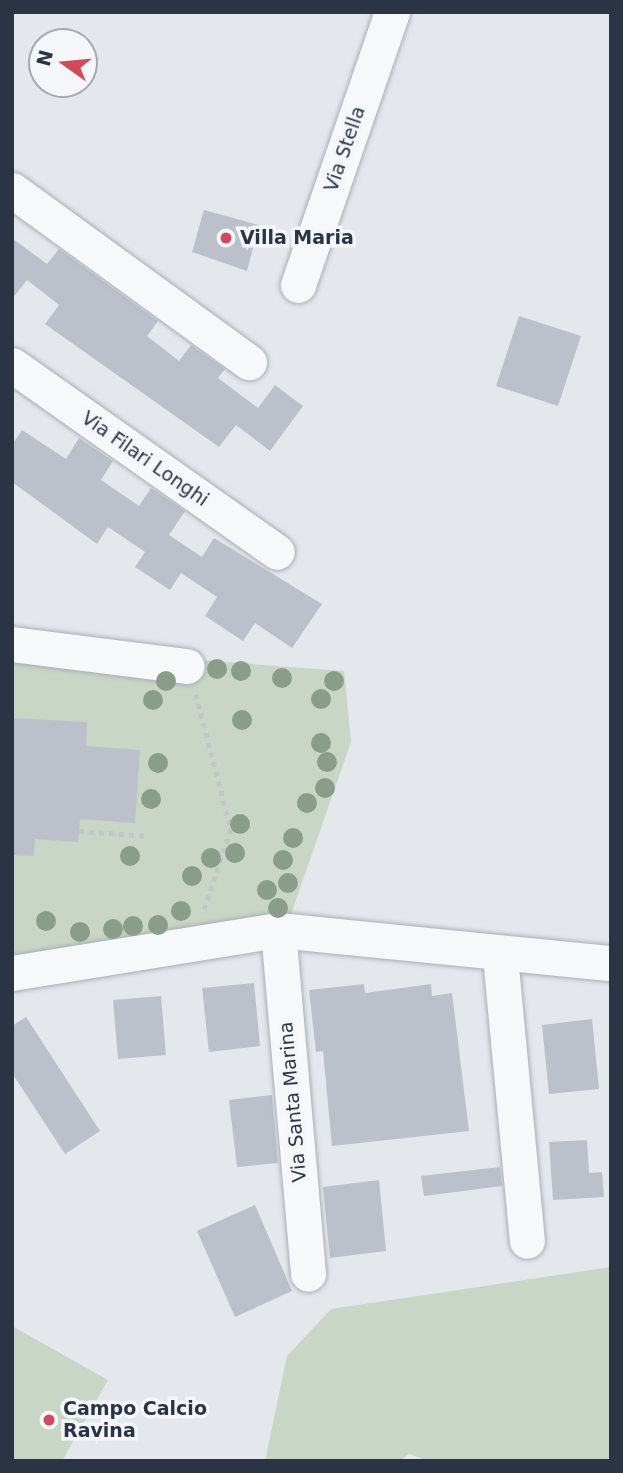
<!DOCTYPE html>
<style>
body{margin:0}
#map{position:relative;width:623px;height:1473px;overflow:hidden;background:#e4e7ec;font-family:"DejaVu Sans",sans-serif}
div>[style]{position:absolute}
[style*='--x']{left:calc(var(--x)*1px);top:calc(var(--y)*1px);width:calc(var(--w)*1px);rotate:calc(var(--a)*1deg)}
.green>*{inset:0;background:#c9d6c5}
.building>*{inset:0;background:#bbc0ca}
.path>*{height:4.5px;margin-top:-2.25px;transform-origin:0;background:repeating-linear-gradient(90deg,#c2c5cb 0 5px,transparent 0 10px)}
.roads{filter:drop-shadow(0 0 2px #a9aeb7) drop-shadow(0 0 2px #a9aeb7)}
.minor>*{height:35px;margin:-17.5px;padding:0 17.5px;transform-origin:17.5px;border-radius:17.5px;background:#f7f8fa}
.trees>*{width:20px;height:20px;margin:-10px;border-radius:50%;background:#899d89}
.dots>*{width:19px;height:19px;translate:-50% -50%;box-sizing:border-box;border:4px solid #f4f6f9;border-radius:50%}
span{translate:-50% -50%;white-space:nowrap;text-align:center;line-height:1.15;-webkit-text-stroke:7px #f4f6f9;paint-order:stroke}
.street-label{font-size:19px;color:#2b3445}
.poi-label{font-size:19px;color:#2b3445;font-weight:700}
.left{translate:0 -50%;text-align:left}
.frame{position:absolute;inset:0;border:14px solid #2b3445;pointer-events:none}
.north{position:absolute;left:28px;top:28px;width:70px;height:70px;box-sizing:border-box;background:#f4f6f9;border:2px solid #a4a8b1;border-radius:50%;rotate:285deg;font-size:19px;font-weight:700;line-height:28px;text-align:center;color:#2b3445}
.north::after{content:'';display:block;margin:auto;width:24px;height:32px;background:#d1495b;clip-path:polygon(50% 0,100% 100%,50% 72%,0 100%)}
</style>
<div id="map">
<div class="green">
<div style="clip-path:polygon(12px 646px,344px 671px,351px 742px,290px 917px,12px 959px)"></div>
<div style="clip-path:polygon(611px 1267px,611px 1461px,429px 1461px,409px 1454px,399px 1461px,265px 1461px,287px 1356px,331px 1309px)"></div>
<div style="clip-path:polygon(12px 1326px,108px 1380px,62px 1461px,12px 1461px)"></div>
</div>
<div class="building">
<div style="clip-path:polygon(204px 210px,259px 225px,247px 271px,192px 252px)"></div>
<div style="clip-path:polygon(12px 238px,47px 264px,59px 249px,158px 321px,147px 336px,179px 361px,191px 345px,225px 369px,218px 378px,258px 408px,275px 385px,303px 406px,270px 451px,236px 425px,219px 447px,45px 324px,59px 305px,27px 280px,12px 299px)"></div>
<div style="clip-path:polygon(519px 316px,581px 336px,558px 406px,496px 386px)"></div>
<div style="clip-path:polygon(22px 430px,66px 459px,79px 438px,113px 461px,101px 480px,139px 506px,151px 488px,185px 511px,169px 535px,202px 557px,214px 538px,322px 604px,292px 648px,255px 623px,243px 641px,205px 616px,217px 597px,181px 573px,170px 590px,135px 567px,145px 552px,108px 527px,97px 544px,12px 482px,12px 445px)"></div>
<div style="clip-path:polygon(12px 718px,87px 722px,86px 746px,140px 750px,135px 823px,80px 819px,78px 842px,35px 839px,34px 856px,12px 855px)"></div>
<div style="clip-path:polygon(254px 983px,260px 1046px,209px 1052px,202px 988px)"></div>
<div style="clip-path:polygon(364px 984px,365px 993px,431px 984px,432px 996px,452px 993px,469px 1131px,332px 1146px,323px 1051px,316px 1052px,309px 990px)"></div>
<div style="clip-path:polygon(161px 996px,166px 1055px,118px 1059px,113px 1000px)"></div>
<div style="clip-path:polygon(26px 1017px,100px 1131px,65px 1154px,12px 1073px,12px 1026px)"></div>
<div style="clip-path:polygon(592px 1019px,599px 1089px,549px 1094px,542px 1025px)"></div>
<div style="clip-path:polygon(272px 1095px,278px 1163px,237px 1167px,229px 1100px)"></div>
<div style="clip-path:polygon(587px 1140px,589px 1173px,602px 1172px,604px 1197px,553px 1200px,549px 1142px)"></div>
<div style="clip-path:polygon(500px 1167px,502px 1186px,424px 1196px,421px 1176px)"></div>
<div style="clip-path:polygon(379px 1180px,386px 1251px,330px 1258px,323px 1187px)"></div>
<div style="clip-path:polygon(255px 1205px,292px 1291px,235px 1317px,197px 1231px)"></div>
</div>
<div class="path">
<div style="--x:196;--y:694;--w:139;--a:75.5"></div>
<div style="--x:231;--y:829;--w:86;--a:108.2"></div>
<div style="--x:79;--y:831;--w:69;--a:4.1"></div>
</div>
<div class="roads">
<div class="minor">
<div style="--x:12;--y:190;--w:293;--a:36"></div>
<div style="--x:298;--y:285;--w:289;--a:-71"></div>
<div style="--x:12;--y:365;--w:324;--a:35.2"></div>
<div style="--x:12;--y:644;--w:176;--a:7.2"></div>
<div style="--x:278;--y:930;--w:345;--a:85"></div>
<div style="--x:500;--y:956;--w:286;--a:84.6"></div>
<div style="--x:12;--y:973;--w:269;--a:-9.2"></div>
<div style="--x:278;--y:930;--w:335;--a:5.7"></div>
</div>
</div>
<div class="trees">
<div style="left:217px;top:669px"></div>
<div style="left:241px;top:671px"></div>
<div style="left:282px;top:678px"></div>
<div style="left:166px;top:681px"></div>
<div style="left:334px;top:681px"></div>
<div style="left:321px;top:699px"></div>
<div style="left:153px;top:700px"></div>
<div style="left:242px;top:720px"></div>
<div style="left:321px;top:743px"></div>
<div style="left:327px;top:762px"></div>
<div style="left:158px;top:763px"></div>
<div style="left:325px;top:788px"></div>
<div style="left:151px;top:799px"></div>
<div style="left:307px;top:803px"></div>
<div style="left:240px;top:824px"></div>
<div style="left:293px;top:838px"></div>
<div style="left:235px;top:853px"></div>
<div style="left:130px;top:856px"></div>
<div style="left:211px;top:858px"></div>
<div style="left:283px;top:860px"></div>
<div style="left:192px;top:876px"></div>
<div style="left:288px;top:883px"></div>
<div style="left:267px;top:890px"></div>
<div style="left:278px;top:908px"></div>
<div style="left:181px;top:911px"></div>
<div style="left:46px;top:921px"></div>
<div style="left:158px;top:925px"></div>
<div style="left:133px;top:926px"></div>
<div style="left:113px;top:929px"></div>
<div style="left:80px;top:932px"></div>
</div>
<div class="dots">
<div style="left:226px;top:238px;background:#d1495b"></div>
<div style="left:49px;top:1420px;background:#d1495b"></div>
</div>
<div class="street-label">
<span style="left:345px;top:149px;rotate:-71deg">Via Stella</span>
<span style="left:145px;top:459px;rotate:35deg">Via Filari Longhi</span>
<span style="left:293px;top:1102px;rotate:-95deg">Via Santa Marina</span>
</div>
<div class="poi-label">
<span class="left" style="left:240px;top:238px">Villa Maria</span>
<span class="left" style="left:63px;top:1420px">Campo Calcio<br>Ravina</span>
</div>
<div class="frame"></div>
<div class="north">N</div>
</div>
